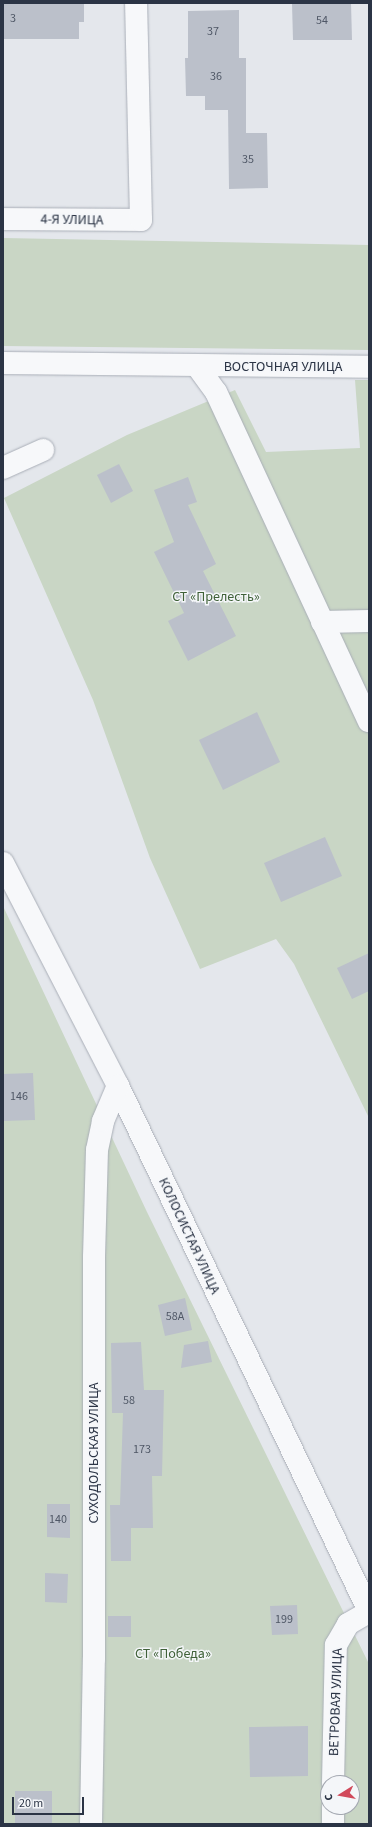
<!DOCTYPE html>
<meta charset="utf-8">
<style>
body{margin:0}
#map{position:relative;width:372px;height:1827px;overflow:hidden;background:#e4e7ec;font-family:"Source Sans 3",sans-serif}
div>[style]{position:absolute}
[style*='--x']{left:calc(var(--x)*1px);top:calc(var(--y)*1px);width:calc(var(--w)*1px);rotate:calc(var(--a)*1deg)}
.green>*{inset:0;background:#c9d6c5}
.building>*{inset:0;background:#bbc0ca}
.roads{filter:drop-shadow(0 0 1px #a9aeb7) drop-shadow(0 0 1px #a9aeb7)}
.minor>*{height:22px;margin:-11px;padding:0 11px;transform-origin:11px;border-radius:11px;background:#f7f8fa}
span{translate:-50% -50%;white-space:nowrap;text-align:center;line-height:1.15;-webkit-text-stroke:3px #f4f6f9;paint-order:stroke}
.number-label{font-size:12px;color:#4f5766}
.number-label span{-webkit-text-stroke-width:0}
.street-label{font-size:14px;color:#2b3445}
.park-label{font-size:14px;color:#3f6138}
.frame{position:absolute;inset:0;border:4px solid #2b3445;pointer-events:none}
.north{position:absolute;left:320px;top:1775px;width:40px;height:40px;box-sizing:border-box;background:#f4f6f9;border:1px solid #a4a8b1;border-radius:50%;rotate:259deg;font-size:11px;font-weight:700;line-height:16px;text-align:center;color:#2b3445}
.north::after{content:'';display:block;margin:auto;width:14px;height:18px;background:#d1495b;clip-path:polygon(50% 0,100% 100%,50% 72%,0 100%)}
.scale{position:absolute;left:12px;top:1797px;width:72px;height:18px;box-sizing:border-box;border:2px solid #2b3445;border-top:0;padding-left:5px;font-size:12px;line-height:14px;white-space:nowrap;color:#2b3445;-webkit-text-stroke:3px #f4f6f9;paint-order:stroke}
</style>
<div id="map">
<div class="green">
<div style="clip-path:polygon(3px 238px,369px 245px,369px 350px,3px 346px)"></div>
<div style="clip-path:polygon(355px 380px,369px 380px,369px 1118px,294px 964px,276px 939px,200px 969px,150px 858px,93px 700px,4px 498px,127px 435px,235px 390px,266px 452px,360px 448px)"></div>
<div style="clip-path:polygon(evenodd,3px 906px,147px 1212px,369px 1664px,369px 1824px,3px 1824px,3px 906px,328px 1783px,352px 1783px,352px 1807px,328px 1807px,328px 1783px)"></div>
</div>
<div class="building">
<div style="clip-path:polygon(3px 3px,84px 3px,84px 22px,79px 22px,79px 39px,3px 39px)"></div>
<div style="clip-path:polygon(292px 3px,351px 3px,352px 40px,293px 40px)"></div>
<div style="clip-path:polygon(239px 10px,239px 58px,246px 58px,246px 133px,267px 133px,268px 188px,229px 189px,228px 110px,205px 110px,205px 96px,186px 96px,185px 58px,188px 58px,188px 11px)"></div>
<div style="clip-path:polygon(119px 464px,133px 491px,111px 503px,97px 475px)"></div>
<div style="clip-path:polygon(188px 477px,197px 502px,188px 505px,216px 564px,203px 571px,236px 636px,188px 661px,168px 621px,184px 613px,154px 552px,174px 542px,154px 490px)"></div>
<div style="clip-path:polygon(257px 712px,280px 762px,223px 790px,199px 740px)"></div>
<div style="clip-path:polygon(325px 837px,342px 876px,281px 902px,264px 863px)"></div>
<div style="clip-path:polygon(369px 953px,369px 991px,352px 999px,337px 968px)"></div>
<div style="clip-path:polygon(33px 1073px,35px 1120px,3px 1121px,3px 1074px)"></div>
<div style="clip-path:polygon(185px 1298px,192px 1330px,165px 1336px,158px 1305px)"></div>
<div style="clip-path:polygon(208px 1341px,212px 1362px,181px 1368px,184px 1345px)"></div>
<div style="clip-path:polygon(141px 1342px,144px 1390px,164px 1390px,162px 1476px,152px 1476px,153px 1528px,131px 1528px,131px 1561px,111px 1561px,110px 1505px,120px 1505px,123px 1413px,112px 1413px,111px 1343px)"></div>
<div style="clip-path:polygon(47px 1504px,70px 1504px,70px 1538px,47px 1537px)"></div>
<div style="clip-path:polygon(45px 1573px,68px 1574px,67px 1603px,45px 1602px)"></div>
<div style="clip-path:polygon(297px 1605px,298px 1634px,272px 1635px,270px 1606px)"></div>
<div style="clip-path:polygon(108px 1616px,131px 1616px,131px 1637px,108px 1637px)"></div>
<div style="clip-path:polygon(308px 1726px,308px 1776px,250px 1777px,249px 1727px)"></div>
<div style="clip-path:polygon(15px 1791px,52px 1791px,52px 1824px,15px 1824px)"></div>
</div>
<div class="roads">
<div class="minor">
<div style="--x:3;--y:219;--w:138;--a:0.4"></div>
<div style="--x:141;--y:220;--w:217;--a:-91.3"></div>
<div style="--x:3;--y:363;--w:366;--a:0.6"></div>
<div style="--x:197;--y:366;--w:32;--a:54"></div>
<div style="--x:216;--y:392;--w:363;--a:65.1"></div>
<div style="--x:3;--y:468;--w:44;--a:-24.2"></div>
<div style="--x:322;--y:622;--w:47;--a:-1.2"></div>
<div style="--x:3;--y:863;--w:251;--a:62.7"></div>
<div style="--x:118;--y:1086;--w:582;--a:64.45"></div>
<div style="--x:333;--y:1783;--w:138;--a:-88.8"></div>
<div style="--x:336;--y:1645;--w:24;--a:-60"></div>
<div style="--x:348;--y:1624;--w:24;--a:-30"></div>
<div style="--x:91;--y:1824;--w:165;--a:-89"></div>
<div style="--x:94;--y:1659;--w:402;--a:-90"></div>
<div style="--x:94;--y:1257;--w:107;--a:-88.4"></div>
<div style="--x:97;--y:1150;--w:30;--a:-78"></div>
<div style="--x:103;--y:1121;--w:38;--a:-67"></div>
<div style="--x:333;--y:1824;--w:17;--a:-90"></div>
</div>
</div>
<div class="number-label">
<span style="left:13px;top:19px">3</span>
<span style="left:322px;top:21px">54</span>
<span style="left:213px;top:32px">37</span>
<span style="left:216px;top:77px">36</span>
<span style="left:248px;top:160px">35</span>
<span style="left:19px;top:1097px">146</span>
<span style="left:175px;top:1317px">58А</span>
<span style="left:129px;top:1401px">58</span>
<span style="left:142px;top:1450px">173</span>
<span style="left:58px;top:1520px">140</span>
<span style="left:284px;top:1620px">199</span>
</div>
<div class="street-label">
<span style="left:72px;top:220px;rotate:1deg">4-Я УЛИЦА</span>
<span style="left:283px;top:367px">ВОСТОЧНАЯ УЛИЦА</span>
<span style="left:189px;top:1236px;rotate:65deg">КОЛОСИСТАЯ УЛИЦА</span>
<span style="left:94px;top:1453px;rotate:-90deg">СУХОДОЛЬСКАЯ УЛИЦА</span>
<span style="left:336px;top:1702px;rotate:-88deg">ВЕТРОВАЯ УЛИЦА</span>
</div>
<div class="park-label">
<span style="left:216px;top:597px">СТ «Прелесть»</span>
<span style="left:173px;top:1654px">СТ «Победа»</span>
</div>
<div class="frame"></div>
<div class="north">С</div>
<div class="scale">20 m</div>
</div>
